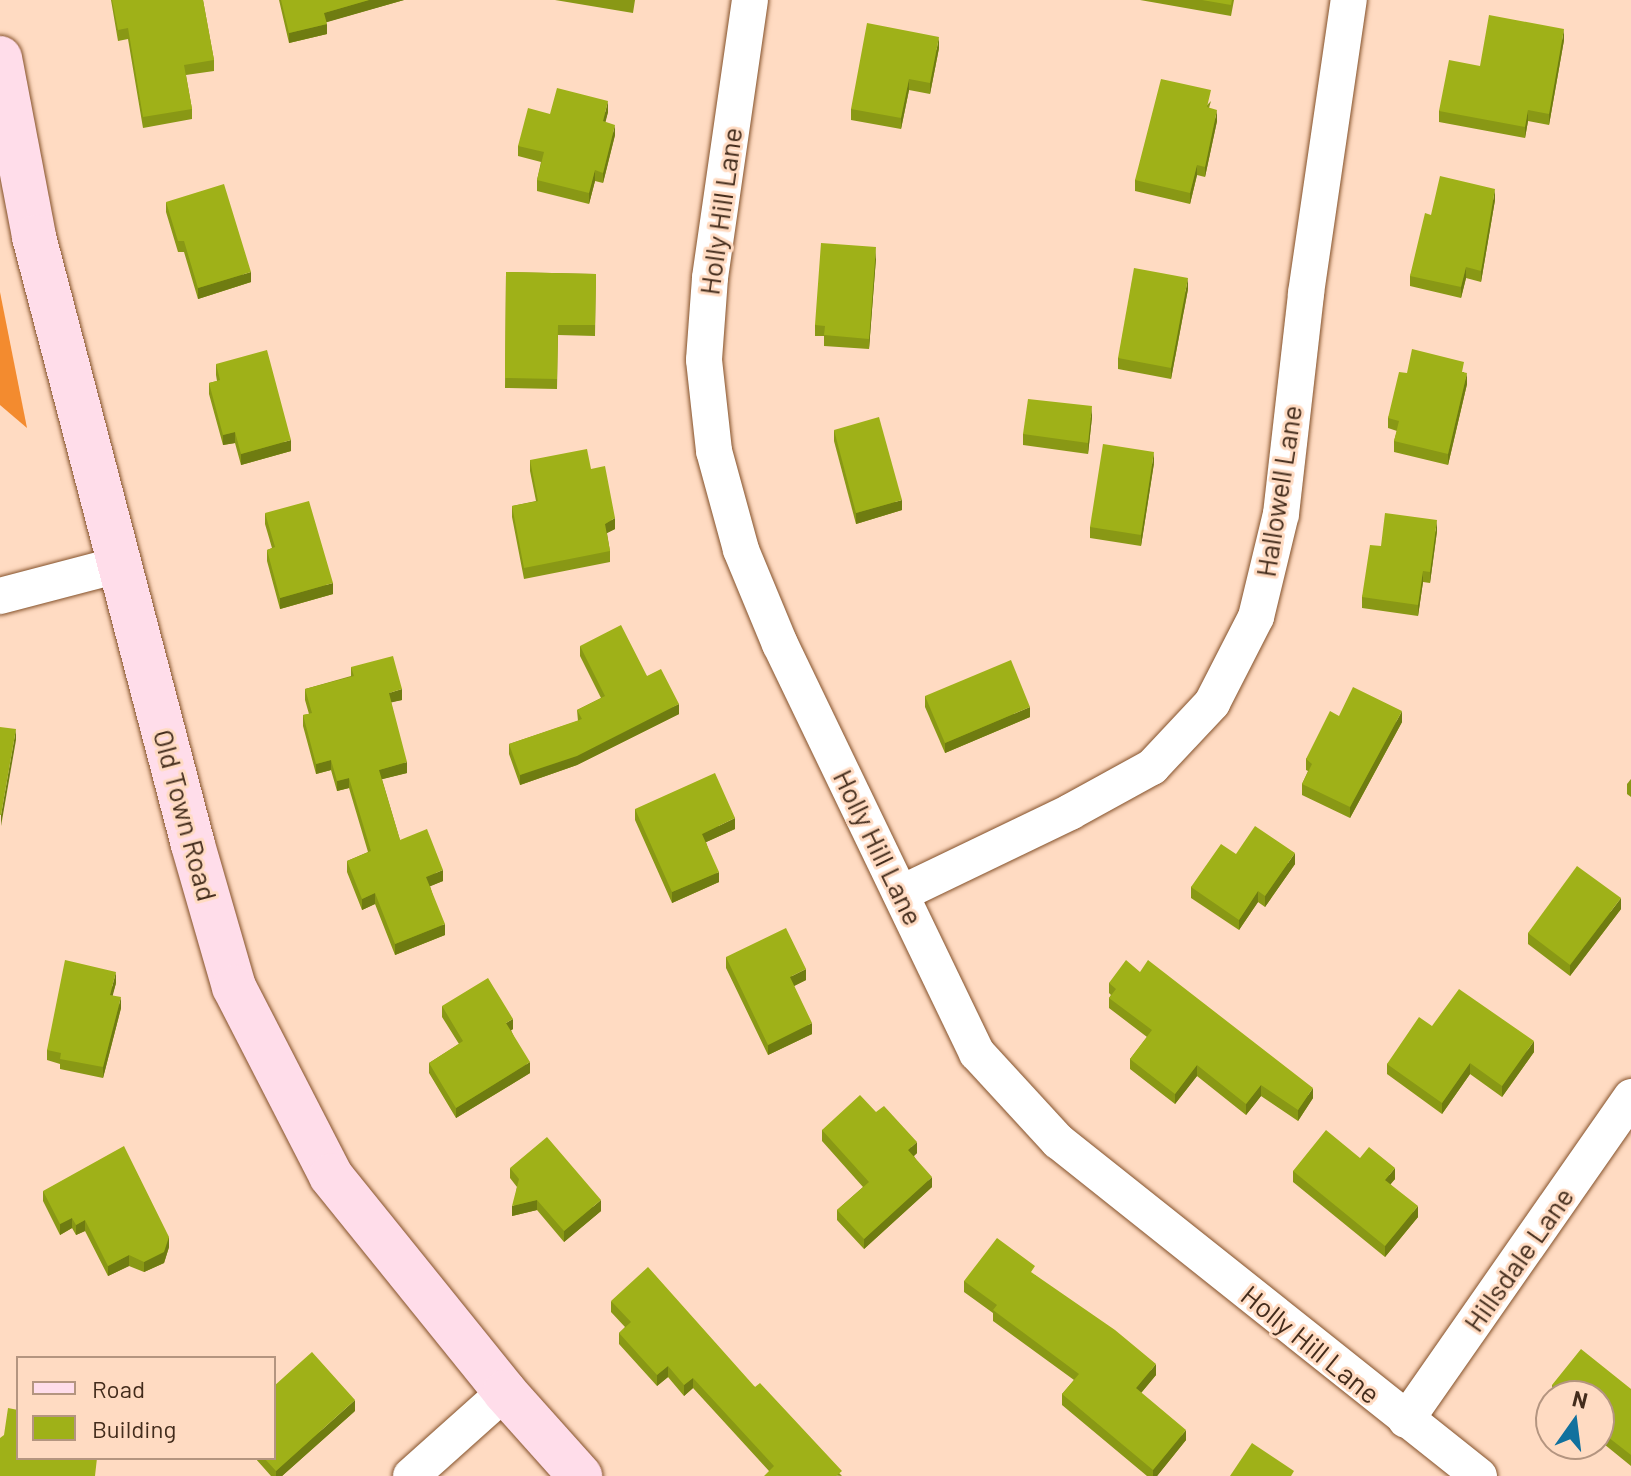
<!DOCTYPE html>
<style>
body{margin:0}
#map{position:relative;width:1631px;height:1476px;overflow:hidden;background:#ffdbc2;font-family:Barlow,sans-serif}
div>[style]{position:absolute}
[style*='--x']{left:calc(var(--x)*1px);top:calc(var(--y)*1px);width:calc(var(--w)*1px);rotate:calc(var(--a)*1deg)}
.forest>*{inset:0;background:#f38b2f}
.roads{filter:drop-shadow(0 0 2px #84512a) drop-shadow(0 0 2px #84512a)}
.minor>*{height:36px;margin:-18px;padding:0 18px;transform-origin:18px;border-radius:18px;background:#fff}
.secondary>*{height:44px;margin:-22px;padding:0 22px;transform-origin:22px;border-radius:22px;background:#ffddea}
.wall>*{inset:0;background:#899815}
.shaded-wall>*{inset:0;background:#6f7c11}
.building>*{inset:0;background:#9fb118}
span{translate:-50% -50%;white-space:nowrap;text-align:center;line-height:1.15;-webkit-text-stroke:6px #ffdbc2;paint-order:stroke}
.street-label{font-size:28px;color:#432c1c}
.legend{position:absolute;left:16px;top:1356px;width:260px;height:104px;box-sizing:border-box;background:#ffdbc2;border:2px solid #b49580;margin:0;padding:10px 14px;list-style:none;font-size:24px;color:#432c1c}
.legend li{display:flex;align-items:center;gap:16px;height:40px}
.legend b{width:40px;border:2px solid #b49580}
.north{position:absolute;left:1535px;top:1380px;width:80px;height:80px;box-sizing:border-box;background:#ffdbc2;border:2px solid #b49580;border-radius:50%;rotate:14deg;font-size:22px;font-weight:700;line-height:32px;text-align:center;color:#432c1c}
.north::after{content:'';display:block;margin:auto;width:28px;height:36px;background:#11719e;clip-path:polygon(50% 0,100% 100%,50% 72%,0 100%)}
</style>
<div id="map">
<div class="forest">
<div style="clip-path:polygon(0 292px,27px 428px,0 405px)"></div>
</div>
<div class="roads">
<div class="minor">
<div style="--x:750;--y:0;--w:281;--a:98.2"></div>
<div style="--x:710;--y:278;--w:82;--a:94.2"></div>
<div style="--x:704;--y:360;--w:92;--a:83.7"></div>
<div style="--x:714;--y:451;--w:103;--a:74.7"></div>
<div style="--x:741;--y:550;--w:102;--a:67.5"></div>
<div style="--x:780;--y:644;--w:454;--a:64.3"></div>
<div style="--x:977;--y:1053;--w:120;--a:47.4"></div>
<div style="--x:1058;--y:1141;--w:538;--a:38.51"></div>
<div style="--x:0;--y:596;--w:122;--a:-14.7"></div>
<div style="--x:902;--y:893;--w:187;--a:-25.7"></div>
<div style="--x:1070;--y:812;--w:94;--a:-28.8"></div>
<div style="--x:1152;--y:767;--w:88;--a:-46.8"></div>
<div style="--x:1212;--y:703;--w:97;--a:-62.9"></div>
<div style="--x:1256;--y:617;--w:106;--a:-76.4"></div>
<div style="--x:1281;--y:514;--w:222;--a:-83.5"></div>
<div style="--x:1306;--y:293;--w:296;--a:-81.7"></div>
<div style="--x:1406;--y:1420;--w:394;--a:-55.1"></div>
<div style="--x:411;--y:1476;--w:126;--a:-41.8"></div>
</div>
<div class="secondary">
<div style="--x:0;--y:58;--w:182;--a:79.2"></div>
<div style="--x:34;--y:237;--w:628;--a:75.34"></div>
<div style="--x:193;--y:845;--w:148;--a:73.9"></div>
<div style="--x:234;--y:987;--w:212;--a:62.8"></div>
<div style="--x:331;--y:1176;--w:277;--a:51.1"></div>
<div style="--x:505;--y:1392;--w:113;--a:48.2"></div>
</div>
</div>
<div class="wall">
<div style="clip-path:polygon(111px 0,203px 0,214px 60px,214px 71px,186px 75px,192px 109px,192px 119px,143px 128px,128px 39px,118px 41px)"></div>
<div style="clip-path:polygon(279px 0,404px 0,326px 22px,327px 34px,289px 43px)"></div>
<div style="clip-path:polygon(555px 0,635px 0,633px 13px)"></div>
<div style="clip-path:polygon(1140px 0,1234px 0,1231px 16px)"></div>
<div style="clip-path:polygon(1564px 40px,1549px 125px,1528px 121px,1525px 138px,1439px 122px,1439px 111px,1480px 66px)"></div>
<div style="clip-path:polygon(939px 48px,930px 94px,909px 90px,901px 129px,851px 120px,851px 109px)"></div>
<div style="clip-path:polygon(1211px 101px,1209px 108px,1217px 121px,1205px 177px,1197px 175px,1190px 204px,1135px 191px,1135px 180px)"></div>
<div style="clip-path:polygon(608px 112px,605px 122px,615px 135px,603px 183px,595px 181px,589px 204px,537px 191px,537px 180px,541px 162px,518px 156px,518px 146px,550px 114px)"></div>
<div style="clip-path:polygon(1495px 200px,1481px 282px,1466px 278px,1461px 298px,1410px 286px,1410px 276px,1431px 215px)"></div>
<div style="clip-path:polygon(166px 202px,251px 282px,198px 299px,184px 252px,178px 252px,166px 212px)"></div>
<div style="clip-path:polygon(876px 258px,869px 349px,824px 346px,824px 336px,815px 336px,815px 325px)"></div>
<div style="clip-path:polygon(506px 272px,596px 274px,595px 336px,558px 335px,557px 389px,505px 388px)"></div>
<div style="clip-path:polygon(1188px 289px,1171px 379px,1118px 369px,1118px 358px)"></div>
<div style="clip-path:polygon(216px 364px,291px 451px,241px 465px,235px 443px,223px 445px,209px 394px,209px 383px,217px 381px,216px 375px)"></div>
<div style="clip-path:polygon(1464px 372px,1467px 384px,1448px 465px,1394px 452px,1394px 441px,1397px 431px,1388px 428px,1388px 418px,1407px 373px)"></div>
<div style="clip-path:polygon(1092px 417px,1088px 454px,1023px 445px,1023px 434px)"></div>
<div style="clip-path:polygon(834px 430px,902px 510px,856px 524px,834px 441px)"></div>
<div style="clip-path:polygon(530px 460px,591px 469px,615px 529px,607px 533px,610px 551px,610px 562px,524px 579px,512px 517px,512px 506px,536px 501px,530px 471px)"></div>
<div style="clip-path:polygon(1154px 463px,1141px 546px,1090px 538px,1090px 527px)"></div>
<div style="clip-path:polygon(265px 513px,333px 594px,280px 609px,267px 561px,267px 550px,272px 548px,265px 524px)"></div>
<div style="clip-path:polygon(1437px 531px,1430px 583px,1423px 582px,1418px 616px,1362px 608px,1362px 597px,1381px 546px)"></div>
<div style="clip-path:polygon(580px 646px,647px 676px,679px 714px,577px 765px,520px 785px,509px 754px,509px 744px,578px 721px,577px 710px,601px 698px,580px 656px)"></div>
<div style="clip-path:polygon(351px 667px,402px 700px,391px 702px,407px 773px,382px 779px,400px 840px,443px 881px,430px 886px,445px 935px,395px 955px,375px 904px,362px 910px,347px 872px,347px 861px,368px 852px,349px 788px,337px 791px,331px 770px,316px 774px,303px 726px,303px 715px,309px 714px,305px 700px,305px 689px,351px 676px)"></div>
<div style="clip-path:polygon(925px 696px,1030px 717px,945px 753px,925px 707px)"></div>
<div style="clip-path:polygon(1339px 716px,1402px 722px,1350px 818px,1302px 795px,1302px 784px,1308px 771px,1306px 770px,1306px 759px)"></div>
<div style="clip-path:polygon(1631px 779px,1631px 797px,1627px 794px,1627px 784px)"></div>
<div style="clip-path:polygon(635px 809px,735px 829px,706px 842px,719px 882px,672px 903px,635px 820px)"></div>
<div style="clip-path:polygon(1236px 854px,1295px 864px,1265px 907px,1258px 902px,1239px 930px,1191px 898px,1191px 887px)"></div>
<div style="clip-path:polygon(1621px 909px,1570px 976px,1528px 944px,1528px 933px)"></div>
<div style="clip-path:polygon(726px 957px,806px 980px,794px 986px,812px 1034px,768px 1055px,726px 968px)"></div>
<div style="clip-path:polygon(1140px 972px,1313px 1098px,1298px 1121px,1261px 1096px,1246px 1115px,1197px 1076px,1175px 1104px,1130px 1069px,1130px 1059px,1147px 1037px,1109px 1008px,1109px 998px,1111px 995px,1109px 993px,1109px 983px)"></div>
<div style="clip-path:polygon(116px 983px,112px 996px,121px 1008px,103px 1078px,60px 1069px,60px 1064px,47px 1060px,47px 1050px)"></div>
<div style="clip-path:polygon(442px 1006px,513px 1029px,511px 1030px,530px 1073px,456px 1118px,429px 1073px,429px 1063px,459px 1044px,442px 1017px)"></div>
<div style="clip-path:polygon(1432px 1026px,1534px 1052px,1502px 1097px,1470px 1074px,1442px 1114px,1387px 1074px,1387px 1064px)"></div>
<div style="clip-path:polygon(876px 1112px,917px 1153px,914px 1156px,932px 1187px,864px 1249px,837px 1220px,837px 1210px,863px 1187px,822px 1141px,822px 1130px)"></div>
<div style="clip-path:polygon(1360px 1158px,1395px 1179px,1390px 1184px,1418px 1217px,1385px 1257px,1293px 1182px,1293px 1171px)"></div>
<div style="clip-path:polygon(510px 1168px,601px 1211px,564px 1242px,537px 1210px,512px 1216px,517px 1187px,510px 1178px)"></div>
<div style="clip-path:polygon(43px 1191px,169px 1247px,164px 1263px,144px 1272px,129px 1266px,108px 1276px,85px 1231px,76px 1235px,72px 1228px,60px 1235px,43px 1201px)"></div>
<div style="clip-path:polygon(1035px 1275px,1156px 1375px,1141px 1393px,1186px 1440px,1157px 1476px,1147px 1476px,1062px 1405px,1062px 1394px,1074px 1380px,993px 1321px,993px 1313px,964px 1292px,964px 1281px)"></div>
<div style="clip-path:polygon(611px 1301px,755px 1387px,842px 1476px,769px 1471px,693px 1388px,684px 1396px,668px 1377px,657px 1386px,619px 1344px,619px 1333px,625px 1327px,611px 1312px)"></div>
<div style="clip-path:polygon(1552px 1385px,1631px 1389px,1631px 1466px,1599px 1440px,1599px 1396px,1553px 1396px)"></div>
<div style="clip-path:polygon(355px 1411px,282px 1476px,271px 1476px,255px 1458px,274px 1458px)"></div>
</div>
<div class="shaded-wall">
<div style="clip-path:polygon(369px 0,404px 0,324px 23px,324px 13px)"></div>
<div style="clip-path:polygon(327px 24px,327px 34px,289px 43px,289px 33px)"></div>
<div style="clip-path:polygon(1564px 29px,1564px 40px,1549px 125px,1549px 114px)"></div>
<div style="clip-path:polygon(939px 37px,939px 48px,930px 94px,930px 83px)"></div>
<div style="clip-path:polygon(909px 79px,909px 90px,901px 129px,901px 118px)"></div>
<div style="clip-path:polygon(608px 101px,608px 112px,603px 132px,603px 121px)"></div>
<div style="clip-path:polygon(1217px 110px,1217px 121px,1205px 177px,1205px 167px)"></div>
<div style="clip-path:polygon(1528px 110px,1528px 121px,1525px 138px,1525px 127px)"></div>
<div style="clip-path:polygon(615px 125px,615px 135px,603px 183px,603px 173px)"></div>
<div style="clip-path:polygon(1197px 165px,1197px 175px,1190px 204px,1190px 193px)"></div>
<div style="clip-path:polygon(595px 170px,595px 181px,589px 204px,589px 193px)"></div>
<div style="clip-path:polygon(1495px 189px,1495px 200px,1481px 282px,1481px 271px)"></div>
<div style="clip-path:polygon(876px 247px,876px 258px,869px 349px,869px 339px)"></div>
<div style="clip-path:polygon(1466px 267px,1466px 278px,1461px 298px,1461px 287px)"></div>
<div style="clip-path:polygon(251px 272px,251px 282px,198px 299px,198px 288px)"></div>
<div style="clip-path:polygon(1188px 278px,1188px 289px,1171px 379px,1171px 368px)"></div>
<div style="clip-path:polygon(1467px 373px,1467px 384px,1448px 465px,1448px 454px)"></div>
<div style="clip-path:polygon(1092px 406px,1092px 417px,1088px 454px,1088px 443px)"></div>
<div style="clip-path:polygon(235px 432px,235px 443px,223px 445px,223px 435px)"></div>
<div style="clip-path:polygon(291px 440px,291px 451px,241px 465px,241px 454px)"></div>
<div style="clip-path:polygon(1154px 452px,1154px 463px,1141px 546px,1141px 535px)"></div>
<div style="clip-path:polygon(902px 500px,902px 510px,856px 524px,856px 513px)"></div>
<div style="clip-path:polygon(615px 518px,615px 529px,605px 534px,605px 524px)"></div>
<div style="clip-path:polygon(1437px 520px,1437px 531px,1430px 583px,1430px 572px)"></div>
<div style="clip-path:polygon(1423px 571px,1423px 582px,1418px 616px,1418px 605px)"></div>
<div style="clip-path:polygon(333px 583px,333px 594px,280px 609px,280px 598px)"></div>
<div style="clip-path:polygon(402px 689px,402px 700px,389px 703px,389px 693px)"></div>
<div style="clip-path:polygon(679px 704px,679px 714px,577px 765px,520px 785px,520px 775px)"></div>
<div style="clip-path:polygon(1030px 707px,1030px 717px,945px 753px,945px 743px)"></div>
<div style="clip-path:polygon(1402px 711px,1402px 722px,1350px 818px,1350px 807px)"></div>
<div style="clip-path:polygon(16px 729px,16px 740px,1px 826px,1px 815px)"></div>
<div style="clip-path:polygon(331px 760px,331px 770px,316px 774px,316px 764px)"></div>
<div style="clip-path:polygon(407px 762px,407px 773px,379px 780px,379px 770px)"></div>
<div style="clip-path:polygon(349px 778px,349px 788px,337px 791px,337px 781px)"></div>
<div style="clip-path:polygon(735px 818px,735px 829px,702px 844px,702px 834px)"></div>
<div style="clip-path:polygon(1295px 853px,1295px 864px,1265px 907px,1265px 896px)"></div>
<div style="clip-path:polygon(443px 870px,443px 881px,426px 888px,426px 877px)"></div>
<div style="clip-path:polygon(719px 872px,719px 882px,672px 903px,672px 892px)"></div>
<div style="clip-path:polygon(1258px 891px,1258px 902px,1239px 930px,1239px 920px)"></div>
<div style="clip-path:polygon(375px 893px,375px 904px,362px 910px,362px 899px)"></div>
<div style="clip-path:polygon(1621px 898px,1621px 909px,1570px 976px,1570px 965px)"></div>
<div style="clip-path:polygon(445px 924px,445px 935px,395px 955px,395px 944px)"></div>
<div style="clip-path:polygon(806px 969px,806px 980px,790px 988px,790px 977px)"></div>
<div style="clip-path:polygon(116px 972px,116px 983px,110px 1006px,110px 995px)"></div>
<div style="clip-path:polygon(121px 997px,121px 1008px,103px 1078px,103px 1067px)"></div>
<div style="clip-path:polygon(513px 1019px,513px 1029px,506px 1034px,506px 1023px)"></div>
<div style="clip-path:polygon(812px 1023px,812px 1034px,768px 1055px,768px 1045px)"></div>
<div style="clip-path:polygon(1534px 1041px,1534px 1052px,1502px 1097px,1502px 1086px)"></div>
<div style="clip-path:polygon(530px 1062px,530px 1073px,456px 1118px,456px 1108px)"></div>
<div style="clip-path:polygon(1470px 1063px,1470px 1074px,1442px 1114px,1442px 1103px)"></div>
<div style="clip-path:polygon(1197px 1065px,1197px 1076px,1175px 1104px,1175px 1094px)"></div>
<div style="clip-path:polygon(1261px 1085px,1261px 1096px,1246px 1115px,1246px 1104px)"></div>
<div style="clip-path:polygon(1313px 1088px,1313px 1098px,1298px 1121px,1298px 1110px)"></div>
<div style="clip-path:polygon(917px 1142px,917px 1153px,908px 1161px,908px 1150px)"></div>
<div style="clip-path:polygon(1395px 1168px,1395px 1179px,1385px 1191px,1385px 1180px)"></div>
<div style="clip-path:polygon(932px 1177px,932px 1187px,864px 1249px,864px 1239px)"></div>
<div style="clip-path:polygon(537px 1200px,537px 1210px,512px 1216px,512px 1206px)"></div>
<div style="clip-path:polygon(601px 1200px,601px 1211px,564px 1242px,564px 1231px)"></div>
<div style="clip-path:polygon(1418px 1206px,1418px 1217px,1385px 1257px,1385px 1246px)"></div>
<div style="clip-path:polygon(72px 1218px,72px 1228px,60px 1235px,60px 1224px)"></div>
<div style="clip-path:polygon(85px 1220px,85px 1231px,76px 1235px,76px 1225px)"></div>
<div style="clip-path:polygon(169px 1237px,169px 1247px,164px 1263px,144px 1272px,144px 1262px)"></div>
<div style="clip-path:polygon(129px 1255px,129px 1266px,108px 1276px,108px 1266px)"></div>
<div style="clip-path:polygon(1156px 1364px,1156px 1375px,1136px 1399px,1136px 1388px)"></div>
<div style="clip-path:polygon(668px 1366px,668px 1377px,657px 1386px,657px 1375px)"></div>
<div style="clip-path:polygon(693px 1378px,693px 1388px,684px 1396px,684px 1385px)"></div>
<div style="clip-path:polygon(355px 1400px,355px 1411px,282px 1476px,276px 1476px,276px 1471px)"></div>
<div style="clip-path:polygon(1186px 1430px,1186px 1440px,1157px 1476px,1153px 1476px,1153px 1470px)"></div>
</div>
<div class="building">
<div style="clip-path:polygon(112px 0,203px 0,214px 60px,184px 65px,192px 109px,143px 117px,128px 28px,118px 30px)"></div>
<div style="clip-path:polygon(281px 0,369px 0,324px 13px,327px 24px,289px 33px)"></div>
<div style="clip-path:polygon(1202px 0,1232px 0,1231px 5px)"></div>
<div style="clip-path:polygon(1489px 15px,1564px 29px,1549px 114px,1528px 110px,1525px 127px,1439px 111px,1449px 60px,1480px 66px)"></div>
<div style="clip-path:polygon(867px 23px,939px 37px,930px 83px,909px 79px,901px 118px,851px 109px)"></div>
<div style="clip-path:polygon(1161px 79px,1211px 90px,1207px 107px,1217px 110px,1205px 167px,1197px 165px,1190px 193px,1135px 180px)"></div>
<div style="clip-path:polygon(557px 88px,608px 101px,603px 121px,615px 125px,603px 173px,595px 170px,589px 193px,537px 180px,544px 152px,518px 146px,528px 108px,550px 114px)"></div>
<div style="clip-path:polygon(1440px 176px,1495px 189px,1481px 271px,1466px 267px,1461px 287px,1410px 276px,1425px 213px,1431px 215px)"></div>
<div style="clip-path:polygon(224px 184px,251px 272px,198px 288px,184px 241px,178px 241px,166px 202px)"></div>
<div style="clip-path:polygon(821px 243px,876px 247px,869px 339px,824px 335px,825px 326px,815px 325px)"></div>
<div style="clip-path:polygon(1134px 268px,1188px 278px,1171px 368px,1118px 358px)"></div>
<div style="clip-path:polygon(506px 272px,596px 274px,595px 325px,558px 325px,557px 379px,505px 378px)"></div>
<div style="clip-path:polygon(1412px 349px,1464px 362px,1462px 372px,1467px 373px,1448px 454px,1394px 441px,1399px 421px,1388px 418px,1399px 372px,1407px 373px)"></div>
<div style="clip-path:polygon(267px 350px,291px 440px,241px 454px,235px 432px,223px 435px,209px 383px,220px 380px,216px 364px)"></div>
<div style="clip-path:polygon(1028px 399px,1092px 406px,1088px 443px,1023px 434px)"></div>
<div style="clip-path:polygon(879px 417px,902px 500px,856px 513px,834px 430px)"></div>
<div style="clip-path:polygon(1103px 444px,1154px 452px,1141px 535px,1090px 527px)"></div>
<div style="clip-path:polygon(587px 449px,591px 469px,605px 466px,615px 518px,605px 524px,610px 551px,524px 568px,512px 506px,538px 501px,530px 460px)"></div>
<div style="clip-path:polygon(309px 501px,333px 583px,280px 598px,267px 550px,275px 547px,265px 513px)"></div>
<div style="clip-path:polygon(1385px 513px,1437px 520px,1430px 572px,1423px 571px,1418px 605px,1362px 597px,1370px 545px,1381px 546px)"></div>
<div style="clip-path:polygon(621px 625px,647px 676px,661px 669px,679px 704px,577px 756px,520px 775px,509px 744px,582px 719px,577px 710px,605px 696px,580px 646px)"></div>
<div style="clip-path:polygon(393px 656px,402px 689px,389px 693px,407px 762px,379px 770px,400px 840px,427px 829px,443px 870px,426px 877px,445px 924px,395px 944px,375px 893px,362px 899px,347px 861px,371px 851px,349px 778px,337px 781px,331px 760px,316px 764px,303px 715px,312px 713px,305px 689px,354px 676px,351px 667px)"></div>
<div style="clip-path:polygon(1011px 660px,1030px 707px,945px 743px,925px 696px)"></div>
<div style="clip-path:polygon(1353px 687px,1402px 711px,1350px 807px,1302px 784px,1312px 764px,1306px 759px,1330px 711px,1339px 716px)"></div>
<div style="clip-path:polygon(0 727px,16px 729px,1px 815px,0 815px)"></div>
<div style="clip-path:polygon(715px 773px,735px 818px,702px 834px,719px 872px,672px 892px,635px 809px)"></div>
<div style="clip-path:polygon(1255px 826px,1295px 853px,1265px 896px,1258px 891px,1239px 920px,1191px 887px,1221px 844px,1236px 854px)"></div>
<div style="clip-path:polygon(1577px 866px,1621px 898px,1570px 965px,1528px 933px)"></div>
<div style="clip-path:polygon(786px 928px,806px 969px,790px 977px,812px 1023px,768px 1045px,726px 957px)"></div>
<div style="clip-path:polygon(65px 960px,116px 972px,110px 995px,121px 997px,103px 1067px,60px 1059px,61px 1053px,47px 1050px)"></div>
<div style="clip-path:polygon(1126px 960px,1140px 972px,1148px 960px,1313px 1088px,1298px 1110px,1261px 1085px,1246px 1104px,1197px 1065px,1175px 1094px,1130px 1059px,1152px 1030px,1109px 998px,1116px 989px,1109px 983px)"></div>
<div style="clip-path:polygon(488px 978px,513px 1019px,506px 1023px,530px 1062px,456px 1108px,429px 1063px,463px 1041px,442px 1006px)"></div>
<div style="clip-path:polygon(1459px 989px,1534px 1041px,1502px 1086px,1470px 1063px,1442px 1103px,1387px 1064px,1419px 1017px,1432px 1026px)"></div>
<div style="clip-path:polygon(860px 1095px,876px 1112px,884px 1106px,917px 1142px,908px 1150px,932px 1177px,864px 1239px,837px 1210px,869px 1182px,822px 1130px)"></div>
<div style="clip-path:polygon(1326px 1130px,1360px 1158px,1369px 1147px,1395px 1168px,1385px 1180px,1418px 1206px,1385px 1246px,1293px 1171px)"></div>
<div style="clip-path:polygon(547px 1137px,601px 1200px,564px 1231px,537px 1200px,512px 1206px,519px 1179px,510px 1168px)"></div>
<div style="clip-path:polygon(124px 1146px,169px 1237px,164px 1252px,144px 1262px,129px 1255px,108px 1266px,85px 1220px,76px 1225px,72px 1218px,60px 1224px,43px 1191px)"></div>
<div style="clip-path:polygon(997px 1238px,1035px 1266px,1031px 1272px,1115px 1330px,1156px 1364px,1136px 1388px,1186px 1430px,1153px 1470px,1062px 1394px,1079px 1374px,993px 1310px,997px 1305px,964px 1281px)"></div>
<div style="clip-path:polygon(648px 1267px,755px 1387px,760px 1383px,842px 1471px,836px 1476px,764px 1476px,774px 1466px,693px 1378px,684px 1385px,668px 1366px,657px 1375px,619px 1333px,631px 1322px,611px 1301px)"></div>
<div style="clip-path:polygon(1581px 1349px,1631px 1389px,1631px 1455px,1599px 1430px,1599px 1396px,1566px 1396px,1552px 1385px)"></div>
<div style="clip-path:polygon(312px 1352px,355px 1400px,276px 1471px,264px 1458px,274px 1458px,274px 1386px)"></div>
<div style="clip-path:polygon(8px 1408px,18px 1410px,18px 1458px,97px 1458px,95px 1476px,0 1476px,0 1438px,4px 1435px)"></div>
<div style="clip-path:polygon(1252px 1443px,1294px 1471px,1291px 1476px,1230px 1476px)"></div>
</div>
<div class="street-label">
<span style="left:720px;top:211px;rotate:-82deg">Holly Hill Lane</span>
<span style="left:1278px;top:491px;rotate:-81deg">Hallowell Lane</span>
<span style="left:186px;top:815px;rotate:75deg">Old Town Road</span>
<span style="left:879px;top:847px;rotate:64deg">Holly Hill Lane</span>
<span style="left:1518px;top:1259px;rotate:-55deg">Hillsdale Lane</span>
<span style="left:1311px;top:1344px;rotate:39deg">Holly Hill Lane</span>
</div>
<ul class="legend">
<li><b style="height:10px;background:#ffddea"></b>Road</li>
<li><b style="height:22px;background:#9fb118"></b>Building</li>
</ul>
<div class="north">N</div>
</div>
